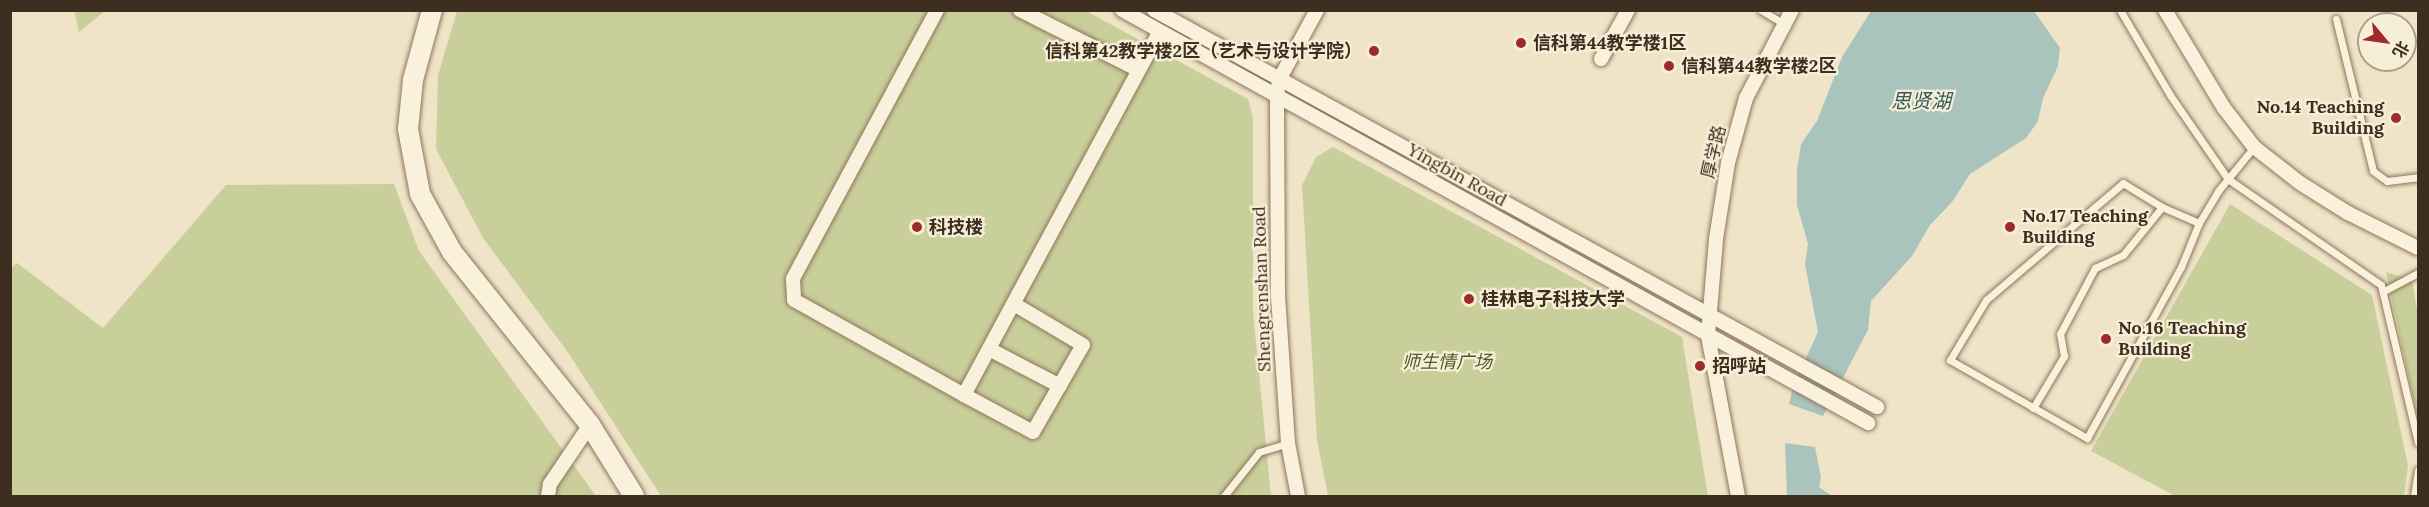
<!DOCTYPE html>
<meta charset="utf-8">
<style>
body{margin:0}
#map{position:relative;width:2429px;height:507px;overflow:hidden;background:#f0e4c8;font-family:Lora,"Noto Sans SC",serif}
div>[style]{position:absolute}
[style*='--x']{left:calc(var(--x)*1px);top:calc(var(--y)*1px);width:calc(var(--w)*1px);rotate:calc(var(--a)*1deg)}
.green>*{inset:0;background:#c9cf9b}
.water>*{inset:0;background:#a9c4bc}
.roads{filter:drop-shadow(0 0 2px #8d765c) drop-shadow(0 0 2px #8d765c)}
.lane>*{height:7px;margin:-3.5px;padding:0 3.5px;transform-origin:3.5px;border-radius:3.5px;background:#faf1dc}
.street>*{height:14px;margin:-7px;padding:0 7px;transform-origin:7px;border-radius:7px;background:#faf1dc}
.secondary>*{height:20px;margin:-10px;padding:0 10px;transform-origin:10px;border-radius:10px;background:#faf1dc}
.dots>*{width:16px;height:16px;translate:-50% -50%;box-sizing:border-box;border:3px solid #f7eed8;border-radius:50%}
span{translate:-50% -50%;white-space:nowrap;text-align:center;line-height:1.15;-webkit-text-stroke:4.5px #f7eed8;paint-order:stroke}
.poi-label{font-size:18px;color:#3d2e20;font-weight:700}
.left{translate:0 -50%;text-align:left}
.right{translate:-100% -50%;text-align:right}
.street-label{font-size:18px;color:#3d2e20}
.park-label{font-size:18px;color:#4d5a26;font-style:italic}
.water-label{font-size:20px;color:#2f5d5a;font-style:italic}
.frame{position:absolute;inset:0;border:12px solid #3d2e20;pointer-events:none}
.north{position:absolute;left:2357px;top:12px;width:60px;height:60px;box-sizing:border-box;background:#f7eed8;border:2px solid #ada18e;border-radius:50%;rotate:119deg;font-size:16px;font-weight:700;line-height:24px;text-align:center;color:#3d2e20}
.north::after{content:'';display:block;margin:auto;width:21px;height:27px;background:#9e2a2b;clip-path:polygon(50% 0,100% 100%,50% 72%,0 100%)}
</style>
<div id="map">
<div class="green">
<div style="clip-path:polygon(74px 10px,105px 10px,105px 11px,79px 32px)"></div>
<div style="clip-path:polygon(457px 11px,1086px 11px,1248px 99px,1253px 118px,1253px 311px,1271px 496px,661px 496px,567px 351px,483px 238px,436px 149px,438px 75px)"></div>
<div style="clip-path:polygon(1333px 147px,1682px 337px,1708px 496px,1328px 496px,1317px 440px,1302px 185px,1316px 157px)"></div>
<div style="clip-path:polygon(394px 184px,419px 251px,596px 496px,11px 496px,11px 268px,17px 263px,103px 328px,226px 185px)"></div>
<div style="clip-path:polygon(2230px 204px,2372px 295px,2408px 466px,2404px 496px,2175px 496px,2091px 451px)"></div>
<div style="clip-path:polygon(2386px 272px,2412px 280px,2418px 315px,2418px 420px)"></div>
</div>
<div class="water">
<div style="clip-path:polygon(1871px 11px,2034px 11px,2060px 48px,2058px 66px,2043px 98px,2038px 121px,2026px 138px,1970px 174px,1952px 202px,1930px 225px,1912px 256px,1871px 301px,1868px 330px,1823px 416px,1789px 404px,1794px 384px,1818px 332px,1805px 264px,1808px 244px,1797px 205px,1797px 170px,1801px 144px,1817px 121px,1842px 57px)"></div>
<div style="clip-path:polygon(1785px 443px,1815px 447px,1821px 477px,1819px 487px,1832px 496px,1787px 496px)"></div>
</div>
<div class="roads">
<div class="lane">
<div style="--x:1761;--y:10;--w:27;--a:31"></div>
<div style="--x:2120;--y:10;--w:99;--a:59.5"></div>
<div style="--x:2170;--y:95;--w:102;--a:55.4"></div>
<div style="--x:2228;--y:179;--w:186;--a:34.7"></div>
<div style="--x:2381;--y:285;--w:162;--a:76.8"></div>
<div style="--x:2336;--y:19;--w:156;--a:76.3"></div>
<div style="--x:2373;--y:171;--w:17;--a:36"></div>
<div style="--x:2387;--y:181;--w:31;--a:-7"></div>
<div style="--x:2199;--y:223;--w:40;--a:-156.6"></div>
<div style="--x:2162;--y:207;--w:46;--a:-148.4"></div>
<div style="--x:2123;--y:183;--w:180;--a:139.5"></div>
<div style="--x:1986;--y:300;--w:70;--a:121"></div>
<div style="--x:1950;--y:360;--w:158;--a:29.7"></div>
<div style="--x:2087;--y:438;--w:195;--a:-61.2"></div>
<div style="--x:2181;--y:267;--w:48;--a:-67.8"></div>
<div style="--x:2199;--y:223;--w:37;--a:-59"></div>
<div style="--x:2218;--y:191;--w:57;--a:-50.7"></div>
<div style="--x:2384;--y:291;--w:38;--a:-28"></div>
<div style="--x:2033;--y:408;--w:61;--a:-59.2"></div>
<div style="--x:2064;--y:356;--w:22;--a:-100"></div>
<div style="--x:2060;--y:334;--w:75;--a:-62.1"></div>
<div style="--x:2095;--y:268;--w:31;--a:-25"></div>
<div style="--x:2123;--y:255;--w:62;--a:-50.9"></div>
<div style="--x:1224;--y:496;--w:56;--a:-51.5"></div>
<div style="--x:1259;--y:452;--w:30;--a:-17"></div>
<div style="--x:2414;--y:496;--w:26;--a:-81"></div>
</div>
<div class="street">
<div style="--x:937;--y:10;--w:305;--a:118.2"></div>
<div style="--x:793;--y:279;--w:21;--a:87"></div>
<div style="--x:794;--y:300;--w:195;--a:29.2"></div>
<div style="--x:964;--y:395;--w:413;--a:-61.7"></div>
<div style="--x:1020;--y:10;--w:133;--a:26.8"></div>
<div style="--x:1122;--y:10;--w:853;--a:28.97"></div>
<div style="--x:1154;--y:10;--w:825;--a:28.77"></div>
<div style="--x:2165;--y:10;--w:114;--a:59"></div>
<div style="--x:2224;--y:108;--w:49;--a:52.4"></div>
<div style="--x:2254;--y:147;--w:58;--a:38"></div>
<div style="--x:2300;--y:183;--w:57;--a:32"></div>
<div style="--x:2348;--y:213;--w:78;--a:26.6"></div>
<div style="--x:1601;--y:59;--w:56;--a:-61.1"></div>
<div style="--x:989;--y:349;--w:80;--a:27.5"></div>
<div style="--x:964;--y:395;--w:78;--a:28.2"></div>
<div style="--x:1033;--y:432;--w:100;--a:-60.1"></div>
<div style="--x:1083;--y:345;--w:80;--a:-149.3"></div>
<div style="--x:548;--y:496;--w:12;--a:-81"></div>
<div style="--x:550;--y:484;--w:71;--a:-55.9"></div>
<div style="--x:1298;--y:496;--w:54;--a:-100.7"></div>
<div style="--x:1288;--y:443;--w:147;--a:-93.9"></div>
<div style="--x:1278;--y:296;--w:200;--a:-90.3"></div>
<div style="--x:1277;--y:96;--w:16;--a:-83"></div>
<div style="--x:1279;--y:80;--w:80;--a:-61.5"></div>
<div style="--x:1738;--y:496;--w:164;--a:-100.6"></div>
<div style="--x:1708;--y:335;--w:96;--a:-85.2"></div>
<div style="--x:1716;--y:239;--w:77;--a:-81"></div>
<div style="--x:1728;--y:163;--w:67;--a:-74.5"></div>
<div style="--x:1746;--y:98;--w:99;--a:-62.4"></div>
</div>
<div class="secondary">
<div style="--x:432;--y:10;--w:73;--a:105.2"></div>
<div style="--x:413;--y:80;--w:49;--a:95.8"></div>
<div style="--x:408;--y:129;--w:66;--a:79.5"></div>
<div style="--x:420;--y:194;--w:66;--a:61.1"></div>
<div style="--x:452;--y:252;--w:221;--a:51.4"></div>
<div style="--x:590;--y:425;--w:84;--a:58.2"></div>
</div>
</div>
<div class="dots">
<div style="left:1521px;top:43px;background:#9e2a2b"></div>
<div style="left:1374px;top:51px;background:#9e2a2b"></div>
<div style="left:1669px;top:66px;background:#9e2a2b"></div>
<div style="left:2396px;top:118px;background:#9e2a2b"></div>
<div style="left:917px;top:227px;background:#9e2a2b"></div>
<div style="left:2010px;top:227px;background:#9e2a2b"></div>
<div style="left:1469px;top:299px;background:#9e2a2b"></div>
<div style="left:2106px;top:339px;background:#9e2a2b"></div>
<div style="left:1700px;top:366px;background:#9e2a2b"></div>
</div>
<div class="poi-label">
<span class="left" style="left:1533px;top:43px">信科第44教学楼1区</span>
<span class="right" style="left:1362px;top:51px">信科第42教学楼2区（艺术与设计学院）</span>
<span class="left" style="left:1681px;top:66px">信科第44教学楼2区</span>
<span class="right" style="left:2384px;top:118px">No.14 Teaching<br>Building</span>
<span class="left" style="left:2022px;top:227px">No.17 Teaching<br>Building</span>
<span class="left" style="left:929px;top:227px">科技楼</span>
<span class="left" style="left:1481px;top:299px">桂林电子科技大学</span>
<span class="left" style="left:2118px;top:339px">No.16 Teaching<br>Building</span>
<span class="left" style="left:1712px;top:366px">招呼站</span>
</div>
<div class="street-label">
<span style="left:1714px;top:152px;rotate:-77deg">厚学路</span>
<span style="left:1457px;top:175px;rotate:29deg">Yingbin Road</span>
<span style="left:1262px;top:289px;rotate:-92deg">Shengrenshan Road</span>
</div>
<div class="park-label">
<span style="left:1447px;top:362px">师生情广场</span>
</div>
<div class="water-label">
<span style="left:1921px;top:100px">思贤湖</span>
</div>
<div class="frame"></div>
<div class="north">北</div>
</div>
